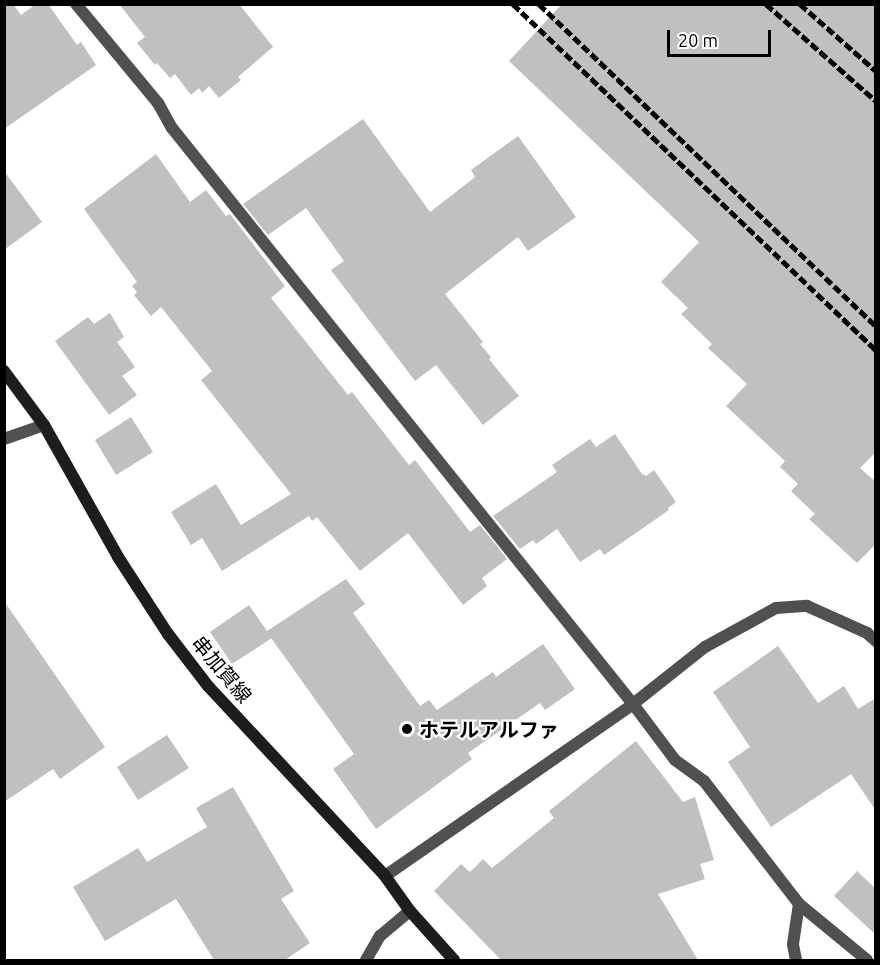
<!DOCTYPE html>
<meta charset="utf-8">
<style>
body{margin:0}
#map{position:relative;width:880px;height:965px;overflow:hidden;background:#fff;font-family:Ubuntu,"Noto Sans JP",sans-serif}
div>[style]{position:absolute}
[style*='--x']{left:calc(var(--x)*1px);top:calc(var(--y)*1px);width:calc(var(--w)*1px);rotate:calc(var(--a)*1deg)}
.building>*{inset:0;background:#c0c0c0}
.street>*{height:12px;margin:-6px;padding:0 6px;transform-origin:6px;border-radius:6px;background:#505050}
.secondary>*{height:12px;margin:-6px;padding:0 6px;transform-origin:6px;border-radius:6px;background:#1d1d1d}
.rail>*{height:4.5px;margin-top:-2.25px;transform-origin:0;background:repeating-linear-gradient(90deg,#000 0 9px,transparent 0 12px)}
.dots>*{width:16px;height:16px;translate:-50% -50%;box-sizing:border-box;border:3px solid #fff;border-radius:50%}
span{translate:-50% -50%;white-space:nowrap;text-align:center;line-height:1.15;-webkit-text-stroke:4.5px #fff;paint-order:stroke}
.street-label{font-size:20px;color:#000}
.poi-label{font-size:20px;color:#000;font-weight:700}
.left{translate:0 -50%;text-align:left}
.frame{position:absolute;inset:0;border:6px solid #000;pointer-events:none}
.scale{position:absolute;left:667px;top:30px;width:104px;height:27px;box-sizing:border-box;border:3px solid #000;border-top:0;padding-left:8px;font-size:18px;line-height:21px;white-space:nowrap;color:#000;-webkit-text-stroke:4px #fff;paint-order:stroke}
</style>
<div id="map">
<div class="building">
<div style="clip-path:polygon(4px 4px,13px 4px,21px 15px,36px 4px,48px 4px,77px 45px,81px 42px,96px 65px,4px 129px)"></div>
<div style="clip-path:polygon(119px 4px,239px 4px,273px 47px,238px 77px,241px 80px,219px 98px,209px 86px,202px 93px,199px 88px,191px 95px,175px 74px,170px 78px,157px 63px,155px 65px,137px 43px,145px 37px)"></div>
<div style="clip-path:polygon(562px 4px,876px 4px,876px 452px,860px 468px,876px 482px,876px 544px,857px 563px,809px 519px,815px 514px,791px 491px,798px 484px,780px 467px,785px 461px,726px 406px,747px 384px,708px 348px,712px 344px,681px 314px,688px 308px,661px 282px,699px 242px,509px 61px)"></div>
<div style="clip-path:polygon(363px 119px,430px 212px,475px 177px,471px 170px,518px 136px,576px 217px,528px 251px,518px 237px,445px 294px,483px 342px,480px 344px,491px 357px,489px 359px,519px 396px,483px 425px,436px 365px,415px 381px,331px 270px,344px 261px,306px 208px,268px 235px,243px 204px)"></div>
<div style="clip-path:polygon(156px 154px,190px 202px,206px 190px,226px 216px,230px 214px,285px 286px,271px 298px,348px 395px,352px 392px,409px 465px,415px 460px,470px 532px,480px 525px,507px 559px,482px 578px,487px 586px,463px 605px,408px 533px,360px 571px,317px 517px,312px 521px,309px 516px,222px 571px,202px 538px,191px 545px,171px 512px,216px 484px,241px 525px,291px 494px,201px 380px,212px 371px,161px 307px,151px 316px,134px 295px,137px 292px,132px 286px,137px 282px,84px 209px)"></div>
<div style="clip-path:polygon(4px 171px,42px 222px,4px 250px)"></div>
<div style="clip-path:polygon(110px 313px,124px 337px,117px 342px,135px 367px,122px 376px,137px 395px,109px 415px,55px 341px,88px 317px,94px 324px)"></div>
<div style="clip-path:polygon(131px 417px,153px 452px,116px 475px,95px 440px)"></div>
<div style="clip-path:polygon(615px 434px,642px 474px,646px 476px,654px 470px,676px 502px,668px 508px,669px 510px,604px 555px,600px 549px,580px 562px,557px 529px,536px 544px,533px 540px,520px 549px,493px 516px,557px 472px,552px 465px,590px 439px,596px 447px)"></div>
<div style="clip-path:polygon(346px 579px,365px 604px,353px 613px,420px 706px,429px 700px,437px 710px,493px 672px,496px 677px,543px 644px,575px 689px,545px 710px,540px 703px,468px 753px,472px 759px,376px 829px,333px 769px,354px 754px,269px 635px,272px 638px,232px 664px,210px 632px,249px 605px,267px 631px)"></div>
<div style="clip-path:polygon(4px 601px,105px 747px,60px 779px,53px 769px,4px 802px)"></div>
<div style="clip-path:polygon(778px 646px,818px 703px,844px 686px,858px 709px,876px 698px,876px 811px,851px 774px,771px 827px,728px 762px,750px 747px,713px 692px)"></div>
<div style="clip-path:polygon(167px 735px,189px 768px,138px 800px,117px 767px)"></div>
<div style="clip-path:polygon(636px 741px,683px 802px,695px 797px,714px 860px,700px 864px,705px 879px,658px 894px,698px 960px,501px 960px,434px 891px,461px 864px,470px 872px,483px 859px,492px 868px,554px 818px,549px 811px)"></div>
<div style="clip-path:polygon(233px 787px,294px 891px,281px 899px,310px 943px,285px 960px,214px 960px,176px 899px,105px 941px,73px 887px,138px 848px,147px 862px,207px 827px,196px 808px)"></div>
<div style="clip-path:polygon(857px 871px,876px 889px,876px 935px,834px 896px)"></div>
</div>
<div class="street">
<div style="--x:76;--y:4;--w:129;--a:50.4"></div>
<div style="--x:158;--y:103;--w:29;--a:61"></div>
<div style="--x:172;--y:128;--w:738;--a:51.33"></div>
<div style="--x:633;--y:704;--w:70;--a:53.1"></div>
<div style="--x:675;--y:760;--w:36;--a:36"></div>
<div style="--x:704;--y:781;--w:155;--a:52.3"></div>
<div style="--x:799;--y:904;--w:88;--a:39.5"></div>
<div style="--x:4;--y:439;--w:42;--a:-19.3"></div>
<div style="--x:385;--y:876;--w:302;--a:-34.7"></div>
<div style="--x:633;--y:704;--w:92;--a:-38.4"></div>
<div style="--x:705;--y:647;--w:81;--a:-28.8"></div>
<div style="--x:776;--y:608;--w:31;--a:-4"></div>
<div style="--x:807;--y:606;--w:66;--a:24.2"></div>
<div style="--x:867;--y:633;--w:12;--a:42"></div>
<div style="--x:366;--y:960;--w:28;--a:-60"></div>
<div style="--x:380;--y:936;--w:39;--a:-40"></div>
<div style="--x:796;--y:960;--w:16;--a:-101"></div>
<div style="--x:793;--y:944;--w:40;--a:-81.5"></div>
</div>
<div class="secondary">
<div style="--x:4;--y:371;--w:67;--a:53.5"></div>
<div style="--x:44;--y:425;--w:151;--a:60.7"></div>
<div style="--x:118;--y:557;--w:92;--a:57"></div>
<div style="--x:168;--y:634;--w:66;--a:52.4"></div>
<div style="--x:208;--y:686;--w:260;--a:47"></div>
<div style="--x:385;--y:876;--w:43;--a:54.5"></div>
<div style="--x:410;--y:911;--w:66;--a:48.1"></div>
</div>
<div class="rail">
<div style="--x:513;--y:4;--w:501;--a:43.63"></div>
<div style="--x:539;--y:4;--w:466;--a:43.7"></div>
<div style="--x:766;--y:4;--w:147;--a:41.4"></div>
<div style="--x:800;--y:4;--w:101;--a:41.4"></div>
</div>
<div class="dots">
<div style="left:407px;top:729px;background:#000"></div>
</div>
<div class="street-label">
<span style="left:222px;top:669px;rotate:50deg">串加賀線</span>
</div>
<div class="poi-label">
<span class="left" style="left:419px;top:729px">ホテルアルファ</span>
</div>
<div class="frame"></div>
<div class="scale">20 m</div>
</div>
